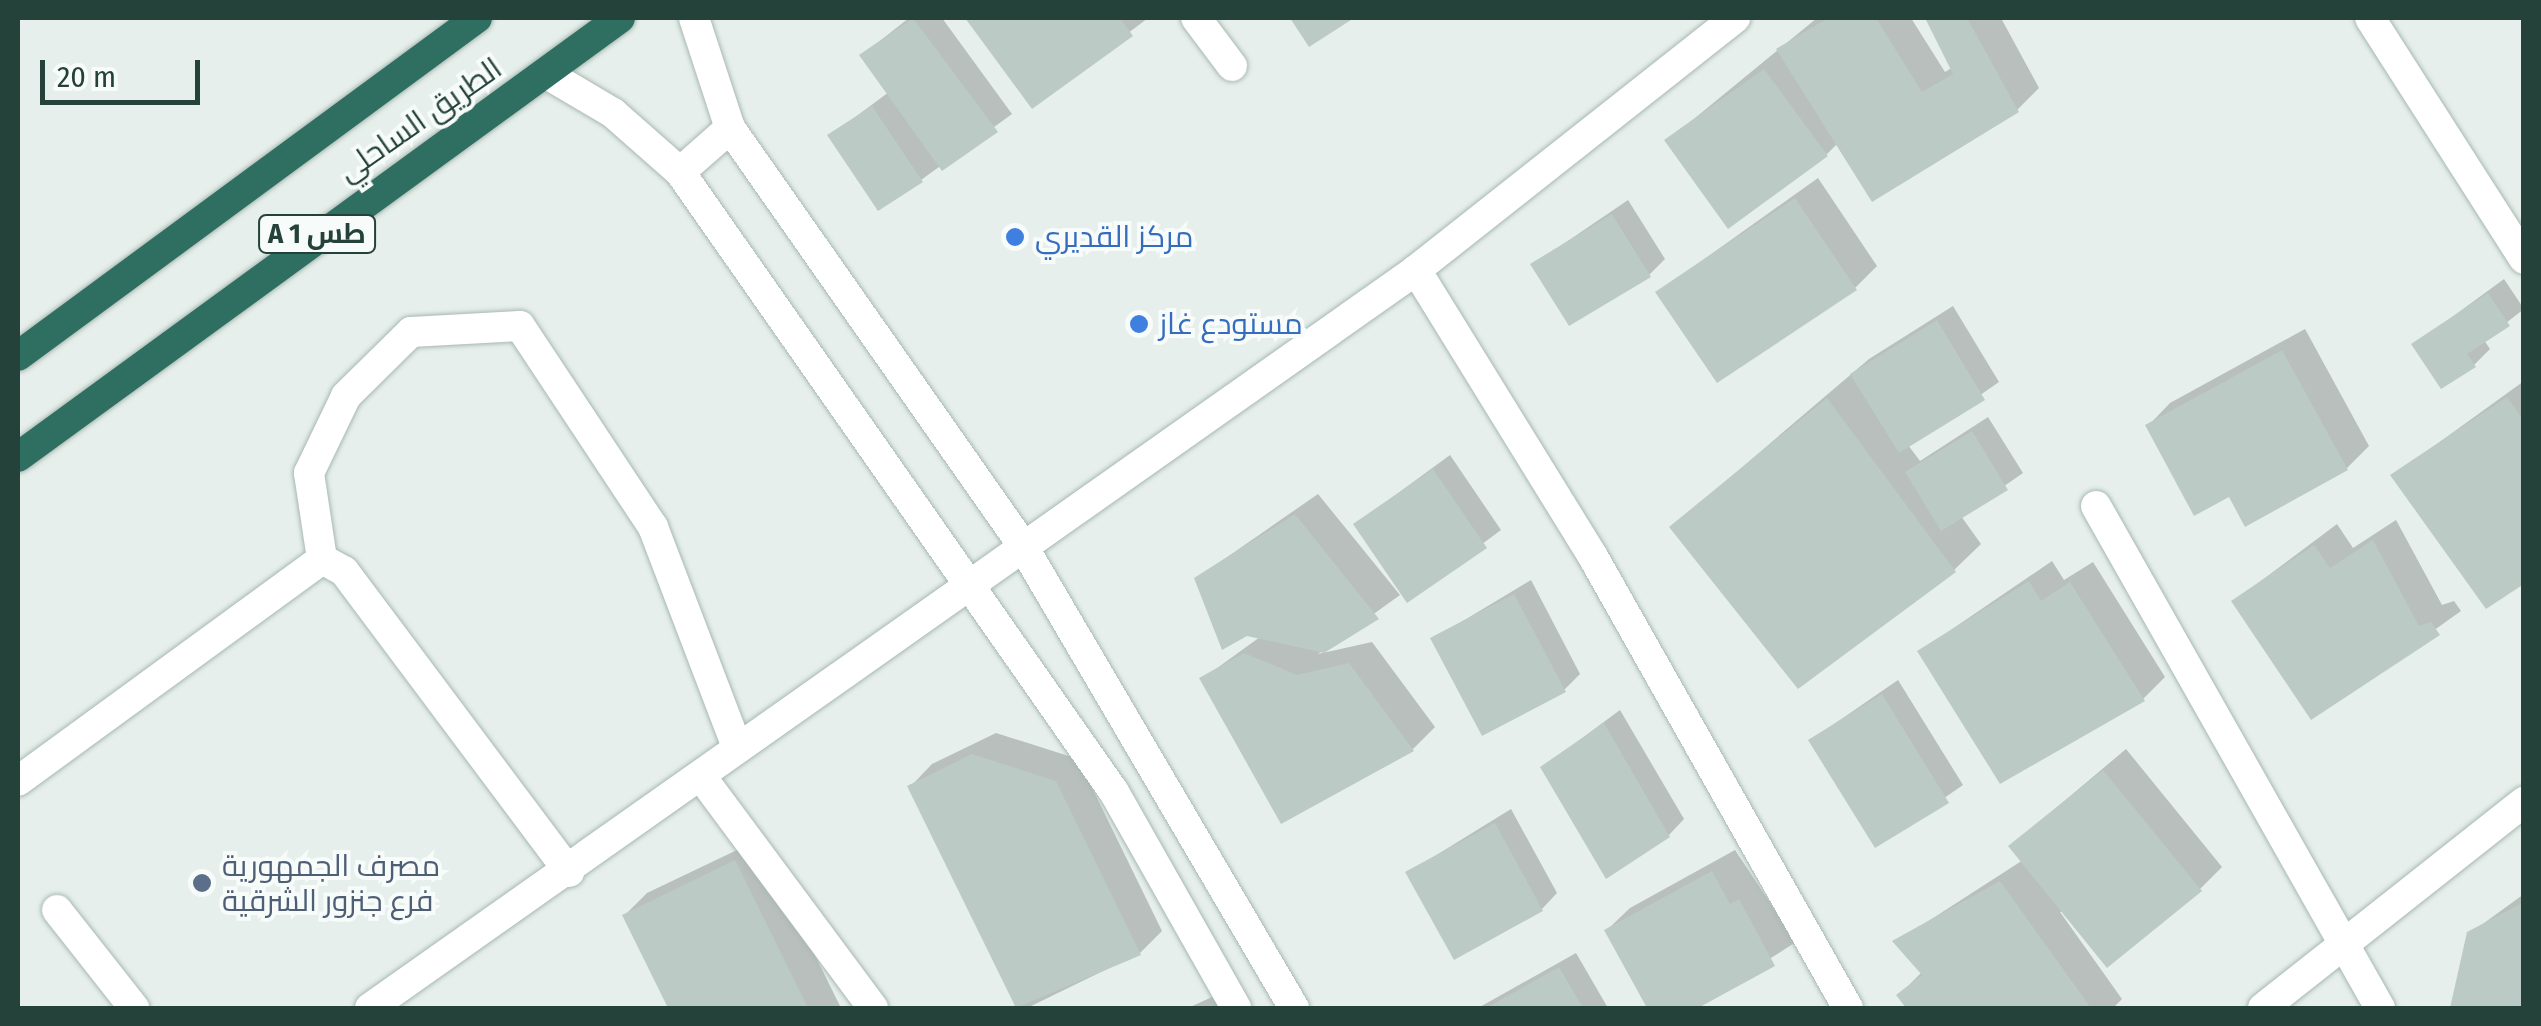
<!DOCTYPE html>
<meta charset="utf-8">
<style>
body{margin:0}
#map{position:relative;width:2541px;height:1026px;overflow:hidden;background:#e6efeb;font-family:"Fira Sans Condensed",Cairo,sans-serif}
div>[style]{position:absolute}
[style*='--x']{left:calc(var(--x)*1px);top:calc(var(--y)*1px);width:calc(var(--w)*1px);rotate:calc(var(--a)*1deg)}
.shadow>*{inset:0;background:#0003}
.building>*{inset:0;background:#bbcac4}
.roads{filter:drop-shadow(0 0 2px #a8b8b2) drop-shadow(0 0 2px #a8b8b2)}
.minor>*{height:30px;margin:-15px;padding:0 15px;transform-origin:15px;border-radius:15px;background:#fff}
.highway>*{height:30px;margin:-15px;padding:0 15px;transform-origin:15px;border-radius:15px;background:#2f6f62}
.dots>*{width:28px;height:28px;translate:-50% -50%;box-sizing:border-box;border:5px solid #f7fbf9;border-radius:50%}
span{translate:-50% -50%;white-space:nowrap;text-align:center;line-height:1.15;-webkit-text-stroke:8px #f7fbf9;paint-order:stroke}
.shield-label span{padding:2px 8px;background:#f7fbf9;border:2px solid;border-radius:8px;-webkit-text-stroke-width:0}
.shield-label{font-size:28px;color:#24423a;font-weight:700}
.street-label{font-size:30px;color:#24423a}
.shop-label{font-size:30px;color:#366cbe}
.left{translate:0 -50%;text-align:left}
.service-label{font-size:30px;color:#4e5e75}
.frame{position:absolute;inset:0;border:20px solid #24423a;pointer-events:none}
.scale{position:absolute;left:40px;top:60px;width:160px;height:45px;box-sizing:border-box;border:5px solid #24423a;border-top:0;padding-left:12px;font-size:30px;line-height:35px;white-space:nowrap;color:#24423a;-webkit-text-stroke:8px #f7fbf9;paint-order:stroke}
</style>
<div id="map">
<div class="shadow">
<div style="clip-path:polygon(909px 18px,942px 18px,1012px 114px,921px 180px,831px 135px,889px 92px,862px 55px)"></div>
<div style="clip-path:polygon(968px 18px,1148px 18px,1033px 105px)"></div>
<div style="clip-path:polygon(1817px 18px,1911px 18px,1945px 72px,1953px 67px,1928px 18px,2001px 18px,2039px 88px,2017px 110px,1838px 143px,1827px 154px,1667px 141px)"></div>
<div style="clip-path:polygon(1818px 178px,1877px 266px,1855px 288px,1658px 292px)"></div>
<div style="clip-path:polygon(1628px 200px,1665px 259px,1649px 275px,1534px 264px)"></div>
<div style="clip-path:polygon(2504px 279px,2524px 309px,2484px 340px,2490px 349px,2474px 365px,2414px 345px)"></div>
<div style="clip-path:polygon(1953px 306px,1999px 382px,1908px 445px,1920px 461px,1988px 417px,2023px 473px,1961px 516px,1981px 544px,1954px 570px,1672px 527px,1869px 359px)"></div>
<div style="clip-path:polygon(2305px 329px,2369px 446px,2347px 468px,2230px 494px,2148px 426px,2170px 403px)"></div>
<div style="clip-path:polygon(2524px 381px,2524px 581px,2394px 475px)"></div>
<div style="clip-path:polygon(1450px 455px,1501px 530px,1408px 599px,1356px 524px)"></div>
<div style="clip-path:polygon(1318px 494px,1400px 595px,1318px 654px,1372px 642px,1435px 727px,1413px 749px,1202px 679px,1260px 637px,1197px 578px)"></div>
<div style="clip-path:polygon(2396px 520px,2442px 605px,2454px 601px,2461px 611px,2312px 717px,2234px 601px,2337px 524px,2353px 548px)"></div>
<div style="clip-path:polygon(2052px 561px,2064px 580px,2093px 562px,2165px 677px,2143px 699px,1920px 651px)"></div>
<div style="clip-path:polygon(1531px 580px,1580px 674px,1564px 690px,1433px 639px)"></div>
<div style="clip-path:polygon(1898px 680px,1963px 785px,1876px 845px,1811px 740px)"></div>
<div style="clip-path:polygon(1620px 710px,1684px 819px,1669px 835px,1543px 767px)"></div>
<div style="clip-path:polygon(996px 733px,1078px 759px,1162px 931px,1140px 953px,1027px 1008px,1018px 1008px,910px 787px,932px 764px)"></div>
<div style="clip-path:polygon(2126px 749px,2222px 867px,2200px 889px,2060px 912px,2122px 999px,2113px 1008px,1909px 1008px,1899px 995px,1922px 972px,1896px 942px,2023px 860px,2011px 846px)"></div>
<div style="clip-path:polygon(1511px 809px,1557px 893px,1542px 909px,1409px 872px)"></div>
<div style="clip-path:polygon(758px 840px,841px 1008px,671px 1008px,625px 915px,647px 893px)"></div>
<div style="clip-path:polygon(1735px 850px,1796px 942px,1693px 1008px,1650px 1008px,1607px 930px,1630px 908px)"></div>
<div style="clip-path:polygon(2524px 894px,2524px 1008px,2453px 1008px,2469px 934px)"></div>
<div style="clip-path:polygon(1576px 953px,1608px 1008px,1478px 1008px)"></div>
<div style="clip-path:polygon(1234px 987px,1244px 1008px,1188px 1008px)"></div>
</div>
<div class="building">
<div style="clip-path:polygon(913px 18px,998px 132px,942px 171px,859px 55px)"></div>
<div style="clip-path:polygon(965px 18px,1120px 18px,1133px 36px,1032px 109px)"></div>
<div style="clip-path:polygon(1290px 18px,1354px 18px,1309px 47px)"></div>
<div style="clip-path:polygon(1828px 18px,1876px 18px,1922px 92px,1953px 74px,1925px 18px,1967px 18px,2019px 112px,1872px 202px,1776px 49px)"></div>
<div style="clip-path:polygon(1764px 69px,1828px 156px,1728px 229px,1664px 140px)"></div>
<div style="clip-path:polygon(872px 106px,923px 182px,878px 211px,827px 135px)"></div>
<div style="clip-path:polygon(1795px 198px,1857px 290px,1717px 383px,1655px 292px)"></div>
<div style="clip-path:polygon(1612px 214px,1651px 277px,1569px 326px,1530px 264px)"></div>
<div style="clip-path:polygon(2488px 293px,2510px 326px,2467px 354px,2476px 367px,2441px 389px,2411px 344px)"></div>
<div style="clip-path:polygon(1937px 320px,1985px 400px,1899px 453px,1850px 374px)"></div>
<div style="clip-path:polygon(2282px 350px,2348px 470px,2245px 527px,2229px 497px,2194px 516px,2145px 425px)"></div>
<div style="clip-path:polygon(2507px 397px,2524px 421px,2524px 584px,2486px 609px,2390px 475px)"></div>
<div style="clip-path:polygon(1827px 398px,1956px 572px,1798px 689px,1669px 527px)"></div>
<div style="clip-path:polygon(1972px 431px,2008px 490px,1941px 531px,1905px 472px)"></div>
<div style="clip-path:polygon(1433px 469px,1487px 548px,1407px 603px,1353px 524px)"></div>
<div style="clip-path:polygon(1295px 514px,1379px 619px,1324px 653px,1247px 636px,1222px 650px,1194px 578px)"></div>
<div style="clip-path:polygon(2373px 540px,2419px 626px,2431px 622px,2440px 635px,2311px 720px,2231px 601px,2314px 545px,2330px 568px)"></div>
<div style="clip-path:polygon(2029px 581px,2041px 601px,2070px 582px,2145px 701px,2000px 784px,1917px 651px)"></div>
<div style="clip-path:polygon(1514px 594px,1566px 692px,1482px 736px,1430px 638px)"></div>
<div style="clip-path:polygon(1244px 653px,1297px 675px,1349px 663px,1414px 751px,1281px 824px,1199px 678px)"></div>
<div style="clip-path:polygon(1882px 694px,1949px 803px,1875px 848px,1808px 740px)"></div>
<div style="clip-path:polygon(1604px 723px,1670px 837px,1606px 879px,1540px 767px)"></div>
<div style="clip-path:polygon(972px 754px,1056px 781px,1141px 955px,1016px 1008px,907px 786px)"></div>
<div style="clip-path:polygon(2103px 770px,2202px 891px,2107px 968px,2008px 846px)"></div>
<div style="clip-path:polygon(1495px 823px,1543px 911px,1454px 960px,1405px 872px)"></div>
<div style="clip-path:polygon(735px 860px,808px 1008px,668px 1008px,622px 915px)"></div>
<div style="clip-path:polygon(1712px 871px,1730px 904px,1739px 899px,1775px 966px,1698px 1008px,1647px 1008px,1604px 930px)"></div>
<div style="clip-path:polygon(2000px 881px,2091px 1008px,1906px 1008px,1896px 995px,1922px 975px,1892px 941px)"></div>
<div style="clip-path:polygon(2524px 902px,2524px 1008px,2450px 1008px,2467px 932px)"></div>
<div style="clip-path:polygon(1559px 967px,1583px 1008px,1486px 1008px)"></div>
</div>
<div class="roads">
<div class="minor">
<div style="--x:694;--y:18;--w:116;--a:71.9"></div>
<div style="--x:730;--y:128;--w:507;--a:54.96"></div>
<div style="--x:1021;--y:543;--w:539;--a:59.58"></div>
<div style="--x:1196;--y:18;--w:60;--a:53.1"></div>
<div style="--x:2370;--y:18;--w:286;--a:57.4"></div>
<div style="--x:547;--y:74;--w:77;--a:30.6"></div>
<div style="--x:613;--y:113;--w:89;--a:41.4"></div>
<div style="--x:680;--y:172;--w:757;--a:55.01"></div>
<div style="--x:1114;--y:792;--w:248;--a:60.5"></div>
<div style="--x:680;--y:172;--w:67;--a:-41.3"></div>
<div style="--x:1416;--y:270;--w:335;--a:58.3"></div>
<div style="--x:1592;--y:555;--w:520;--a:60.53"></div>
<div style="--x:2096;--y:506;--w:577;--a:60.5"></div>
<div style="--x:322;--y:559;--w:87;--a:-98.6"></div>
<div style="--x:309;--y:473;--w:85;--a:-64.3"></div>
<div style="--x:346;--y:396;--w:91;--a:-44.6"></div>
<div style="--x:411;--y:332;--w:109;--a:-3.2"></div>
<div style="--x:520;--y:326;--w:241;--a:56.5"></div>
<div style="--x:653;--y:527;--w:235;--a:69.1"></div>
<div style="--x:703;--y:779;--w:285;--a:53.4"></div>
<div style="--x:18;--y:781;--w:376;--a:-36.1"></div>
<div style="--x:322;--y:559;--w:25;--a:29"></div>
<div style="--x:344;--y:571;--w:376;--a:53.2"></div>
<div style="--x:57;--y:910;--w:125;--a:51.8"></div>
<div style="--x:370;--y:1008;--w:1280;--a:-35.2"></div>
<div style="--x:1416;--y:270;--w:407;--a:-38.3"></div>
<div style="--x:2263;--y:1008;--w:333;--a:-38.3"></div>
</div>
<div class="highway">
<div style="--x:18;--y:356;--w:570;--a:-36.37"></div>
<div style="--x:18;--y:457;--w:745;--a:-36.1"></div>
</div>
</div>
<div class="dots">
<div style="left:1015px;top:237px;background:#3f7fe0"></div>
<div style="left:1139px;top:324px;background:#3f7fe0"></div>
<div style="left:202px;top:883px;background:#5c6f8a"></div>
</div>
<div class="shield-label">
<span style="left:317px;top:234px">A 1 طس</span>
</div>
<div class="street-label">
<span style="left:420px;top:120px;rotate:-35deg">الطريق الساحلي</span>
</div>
<div class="shop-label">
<span class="left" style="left:1035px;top:237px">مركز القديري</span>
<span class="left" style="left:1159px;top:324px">مستودع غاز</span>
</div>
<div class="service-label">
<span class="left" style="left:222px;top:883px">مصرف الجمهورية<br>فرع جنزور الشرقية</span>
</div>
<div class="frame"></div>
<div class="scale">20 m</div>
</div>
